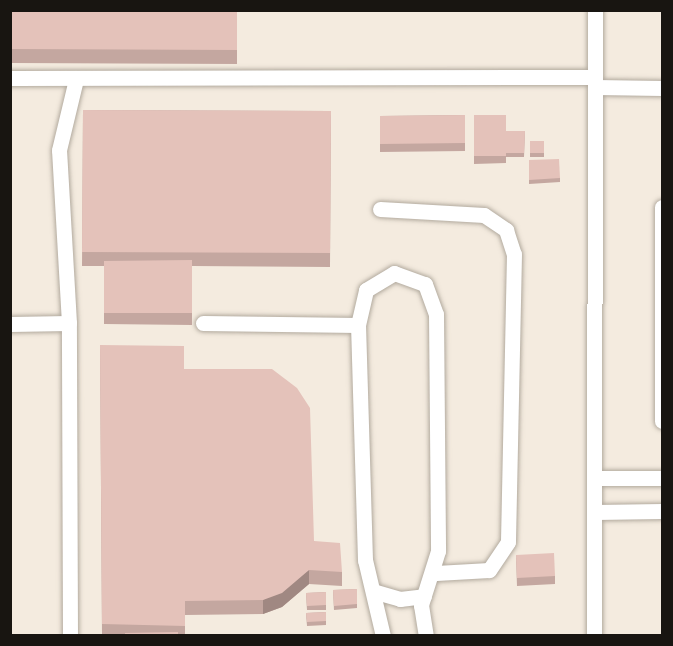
<!DOCTYPE html>
<style>
body{margin:0}
#map{position:relative;width:673px;height:646px;overflow:hidden;background:#f4ebdf;font-family:Inter,sans-serif}
div>[style]{position:absolute}
[style*='--x']{left:calc(var(--x)*1px);top:calc(var(--y)*1px);width:calc(var(--w)*1px);rotate:calc(var(--a)*1deg)}
.roads{filter:drop-shadow(0 0 2px #b2aa9e) drop-shadow(0 0 2px #b2aa9e)}
.lane>*{height:15px;margin:-7.5px;padding:0 7.5px;transform-origin:7.5px;border-radius:7.5px;background:#fff}
.wall>*{inset:0;background:#c4a7a0}
.shaded-wall>*{inset:0;background:#a08882}
.building>*{inset:0;background:#e4c2ba}
span{translate:-50% -50%;white-space:nowrap;text-align:center;line-height:1.15;-webkit-text-stroke:5px #fef9f1;paint-order:stroke}
.frame{position:absolute;inset:0;border:12px solid #181511;pointer-events:none}
</style>
<div id="map">
<div class="roads">
<div class="lane">
<div style="--x:10;--y:78;--w:585;--a:-0.1"></div>
<div style="--x:595;--y:87;--w:67;--a:0.9"></div>
<div style="--x:662;--y:207;--w:214;--a:90"></div>
<div style="--x:380;--y:209;--w:104;--a:3.3"></div>
<div style="--x:484;--y:215;--w:27;--a:34"></div>
<div style="--x:506;--y:230;--w:25;--a:72"></div>
<div style="--x:514;--y:254;--w:288;--a:91.2"></div>
<div style="--x:508;--y:542;--w:34;--a:124"></div>
<div style="--x:489;--y:570;--w:53;--a:176.8"></div>
<div style="--x:203;--y:323;--w:155;--a:0.7"></div>
<div style="--x:10;--y:324;--w:59;--a:-1"></div>
<div style="--x:594;--y:478;--w:68;--a:0"></div>
<div style="--x:595;--y:512;--w:67;--a:-0.9"></div>
<div style="--x:376;--y:592;--w:25;--a:16"></div>
<div style="--x:400;--y:599;--w:24;--a:-7"></div>
<div style="--x:70;--y:636;--w:313;--a:-90.2"></div>
<div style="--x:69;--y:323;--w:173;--a:-93.3"></div>
<div style="--x:59;--y:150;--w:73;--a:-76.5"></div>
<div style="--x:383;--y:636;--w:78;--a:-103.3"></div>
<div style="--x:365;--y:560;--w:235;--a:-91.7"></div>
<div style="--x:358;--y:325;--w:36;--a:-77"></div>
<div style="--x:366;--y:290;--w:33;--a:-31"></div>
<div style="--x:394;--y:273;--w:33;--a:20"></div>
<div style="--x:425;--y:284;--w:32;--a:70"></div>
<div style="--x:436;--y:314;--w:237;--a:89.5"></div>
<div style="--x:438;--y:551;--w:57;--a:107.5"></div>
<div style="--x:421;--y:605;--w:31;--a:81"></div>
<div style="--x:594;--y:636;--w:626;--a:-89.91"></div>
</div>
</div>
<div class="wall">
<div style="clip-path:polygon(10px 10px,237px 10px,237px 64px,10px 63px)"></div>
<div style="clip-path:polygon(83px 110px,331px 111px,330px 267px,192px 266px,192px 325px,104px 324px,104px 266px,82px 266px)"></div>
<div style="clip-path:polygon(465px 115px,465px 151px,380px 152px,380px 116px)"></div>
<div style="clip-path:polygon(474px 115px,506px 131px,525px 131px,524px 157px,506px 157px,506px 163px,474px 164px)"></div>
<div style="clip-path:polygon(530px 141px,544px 141px,544px 157px,530px 157px)"></div>
<div style="clip-path:polygon(529px 160px,560px 178px,560px 182px,529px 184px)"></div>
<div style="clip-path:polygon(100px 345px,184px 369px,314px 541px,342px 572px,342px 586px,309px 584px,282px 607px,263px 614px,185px 615px,185px 636px,102px 636px)"></div>
<div style="clip-path:polygon(516px 555px,555px 576px,555px 584px,517px 586px)"></div>
<div style="clip-path:polygon(357px 589px,357px 608px,334px 610px,333px 590px)"></div>
<div style="clip-path:polygon(326px 592px,326px 610px,307px 610px,306px 593px)"></div>
<div style="clip-path:polygon(326px 612px,326px 625px,307px 626px,306px 613px)"></div>
</div>
<div class="shaded-wall">
<div style="clip-path:polygon(309px 570px,309px 584px,282px 607px,263px 614px,263px 600px)"></div>
</div>
<div class="building">
<div style="clip-path:polygon(10px 10px,237px 10px,237px 50px,10px 49px)"></div>
<div style="clip-path:polygon(83px 110px,331px 111px,330px 253px,82px 252px)"></div>
<div style="clip-path:polygon(465px 115px,465px 143px,380px 144px,380px 116px)"></div>
<div style="clip-path:polygon(474px 115px,506px 115px,506px 156px,474px 156px)"></div>
<div style="clip-path:polygon(506px 131px,525px 131px,524px 153px,506px 153px)"></div>
<div style="clip-path:polygon(530px 141px,544px 141px,544px 153px,530px 153px)"></div>
<div style="clip-path:polygon(559px 159px,560px 178px,529px 180px,529px 160px)"></div>
<div style="clip-path:polygon(192px 260px,192px 313px,104px 313px,104px 261px)"></div>
<div style="clip-path:polygon(100px 345px,184px 346px,184px 369px,272px 369px,297px 388px,310px 408px,314px 541px,340px 543px,342px 572px,309px 570px,282px 593px,263px 600px,185px 601px,185px 626px,102px 624px)"></div>
<div style="clip-path:polygon(554px 553px,555px 576px,517px 578px,516px 555px)"></div>
<div style="clip-path:polygon(357px 589px,357px 604px,334px 606px,333px 590px)"></div>
<div style="clip-path:polygon(326px 592px,326px 605px,307px 606px,306px 593px)"></div>
<div style="clip-path:polygon(326px 612px,326px 621px,307px 622px,306px 613px)"></div>
<div style="clip-path:polygon(178px 632px,178px 636px,125px 636px,125px 633px)"></div>
</div>
<div class="frame"></div>
</div>
